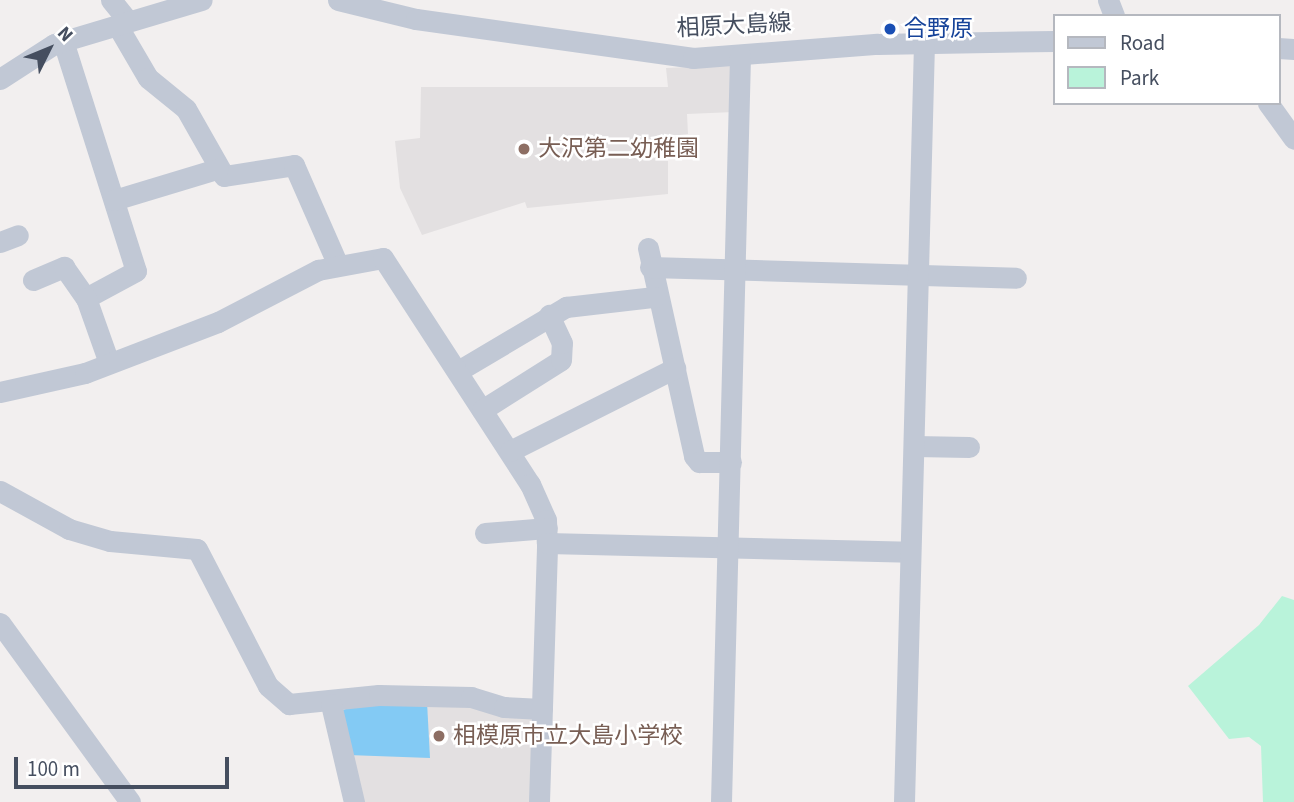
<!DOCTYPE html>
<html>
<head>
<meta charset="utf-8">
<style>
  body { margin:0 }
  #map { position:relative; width:1294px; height:802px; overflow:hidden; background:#f2efef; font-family:"Source Sans 3","Noto Sans JP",sans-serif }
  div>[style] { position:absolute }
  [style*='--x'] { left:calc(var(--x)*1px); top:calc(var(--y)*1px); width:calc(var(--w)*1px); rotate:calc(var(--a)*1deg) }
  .education>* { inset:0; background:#e3e0e1 }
  .green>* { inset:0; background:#b9f3da }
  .water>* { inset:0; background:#83caf4 }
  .minor>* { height:21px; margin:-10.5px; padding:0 10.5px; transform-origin:10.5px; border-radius:10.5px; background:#c1c8d5 }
  .dots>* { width:19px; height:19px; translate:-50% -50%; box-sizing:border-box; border:4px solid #fff; border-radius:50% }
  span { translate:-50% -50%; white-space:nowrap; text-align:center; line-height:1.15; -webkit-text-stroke:5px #fff; paint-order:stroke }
  .street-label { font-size:23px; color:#454e5f }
  .transit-label { font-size:23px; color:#164399 }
  .left { translate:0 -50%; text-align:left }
  .education-label { font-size:23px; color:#785e54 }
  .legend { position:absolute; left:1053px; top:14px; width:228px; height:91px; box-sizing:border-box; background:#fff; border:2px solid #b5b8bf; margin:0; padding:9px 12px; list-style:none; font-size:21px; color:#454e5f }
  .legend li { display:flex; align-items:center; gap:14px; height:35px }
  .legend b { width:35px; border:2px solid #b5b8bf }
  .north { position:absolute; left:14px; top:14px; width:70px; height:70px; -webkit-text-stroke:5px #fff; paint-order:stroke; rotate:47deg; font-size:19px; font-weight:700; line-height:28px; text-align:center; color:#454e5f }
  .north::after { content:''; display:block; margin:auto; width:24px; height:32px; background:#454e5f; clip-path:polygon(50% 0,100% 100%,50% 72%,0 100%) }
  .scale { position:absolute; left:14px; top:757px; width:215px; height:32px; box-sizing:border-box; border:4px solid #454e5f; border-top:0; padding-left:9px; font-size:21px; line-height:24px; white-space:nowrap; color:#454e5f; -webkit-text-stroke:5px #fff; paint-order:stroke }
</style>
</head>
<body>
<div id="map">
  <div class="education">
    <i style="clip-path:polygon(734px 65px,734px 112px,687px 114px,688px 134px,653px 138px,652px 157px,668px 158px,668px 194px,527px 208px,525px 202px,422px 235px,400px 188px,395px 141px,420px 138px,421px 87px,668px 87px,666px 68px)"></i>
    <i style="clip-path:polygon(464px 703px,531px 715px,532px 802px,359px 802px,342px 710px)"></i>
  </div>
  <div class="green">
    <i style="clip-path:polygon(1282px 596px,1294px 600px,1294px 802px,1263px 802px,1261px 746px,1249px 737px,1229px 739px,1188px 686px,1259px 625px)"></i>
  </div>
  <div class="water">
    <i style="clip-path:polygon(377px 701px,427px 702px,430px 758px,348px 755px,342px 710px)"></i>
  </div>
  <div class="minor">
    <i style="--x:111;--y:0;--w:27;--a:51"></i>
    <i style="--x:338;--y:0;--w:80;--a:13.7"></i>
    <i style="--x:416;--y:19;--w:280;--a:8"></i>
    <i style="--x:693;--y:58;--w:185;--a:-4.4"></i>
    <i style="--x:877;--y:44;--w:177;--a:-1"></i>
    <i style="--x:1108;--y:0;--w:17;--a:69"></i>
    <i style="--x:117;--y:25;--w:61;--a:59.7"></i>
    <i style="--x:148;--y:78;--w:49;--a:39.2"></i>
    <i style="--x:186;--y:109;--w:77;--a:60.4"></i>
    <i style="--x:224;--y:176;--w:71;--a:-8.9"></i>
    <i style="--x:294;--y:165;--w:109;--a:66.3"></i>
    <i style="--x:63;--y:41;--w:241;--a:72.4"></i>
    <i style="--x:136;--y:271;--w:57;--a:151.6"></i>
    <i style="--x:1278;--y:48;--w:16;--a:4"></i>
    <i style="--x:0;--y:79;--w:64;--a:-32.9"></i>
    <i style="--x:54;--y:44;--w:154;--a:-16.6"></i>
    <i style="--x:1268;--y:103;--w:44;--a:54.2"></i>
    <i style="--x:114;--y:200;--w:108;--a:-16.8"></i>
    <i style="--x:0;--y:242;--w:19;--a:-21"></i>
    <i style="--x:648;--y:248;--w:213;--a:77.5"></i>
    <i style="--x:694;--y:456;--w:8;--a:50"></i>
    <i style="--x:699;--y:462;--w:32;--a:0"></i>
    <i style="--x:650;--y:267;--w:366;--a:1.7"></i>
    <i style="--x:33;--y:280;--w:34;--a:-23"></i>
    <i style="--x:64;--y:267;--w:38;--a:55"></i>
    <i style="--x:86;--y:298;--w:69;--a:70.5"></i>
    <i style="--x:458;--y:371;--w:126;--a:-30.7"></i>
    <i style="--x:566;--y:307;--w:89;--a:-6.5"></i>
    <i style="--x:0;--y:392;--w:87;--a:-12.6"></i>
    <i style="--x:85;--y:373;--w:142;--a:-21"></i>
    <i style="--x:218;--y:322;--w:113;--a:-27.5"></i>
    <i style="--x:318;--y:270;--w:66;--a:-10.5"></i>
    <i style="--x:383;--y:258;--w:270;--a:57"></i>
    <i style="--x:530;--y:484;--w:39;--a:66"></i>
    <i style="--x:546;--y:520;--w:23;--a:88"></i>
    <i style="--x:482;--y:410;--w:93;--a:-32.3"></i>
    <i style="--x:561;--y:360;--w:17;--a:-87"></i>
    <i style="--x:562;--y:343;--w:31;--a:-115"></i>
    <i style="--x:914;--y:446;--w:55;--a:1"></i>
    <i style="--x:510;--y:451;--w:185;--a:-26.7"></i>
    <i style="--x:0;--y:491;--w:79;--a:28.8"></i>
    <i style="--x:69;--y:529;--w:43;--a:16.3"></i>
    <i style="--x:110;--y:541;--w:87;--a:5.3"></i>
    <i style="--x:197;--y:549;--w:154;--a:62.6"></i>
    <i style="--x:268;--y:686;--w:28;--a:41"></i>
    <i style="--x:289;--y:704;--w:90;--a:-5.7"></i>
    <i style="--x:379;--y:695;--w:92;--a:1.2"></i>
    <i style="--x:471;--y:697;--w:34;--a:17"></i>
    <i style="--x:504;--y:707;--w:38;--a:3"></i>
    <i style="--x:485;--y:533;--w:62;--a:-4.6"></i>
    <i style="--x:0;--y:623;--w:221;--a:54"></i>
    <i style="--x:331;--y:704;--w:101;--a:76.8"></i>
    <i style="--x:539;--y:802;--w:259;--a:-88.2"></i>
    <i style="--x:547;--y:543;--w:362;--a:1.4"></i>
    <i style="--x:721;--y:802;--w:747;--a:-88.54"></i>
    <i style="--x:904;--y:802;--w:760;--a:-88.49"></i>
  </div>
  <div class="dots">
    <i style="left:890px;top:29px;background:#1a4fb4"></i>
    <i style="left:524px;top:149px;background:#8d6e63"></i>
    <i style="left:439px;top:736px;background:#8d6e63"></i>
  </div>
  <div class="street-label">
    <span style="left:734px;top:26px;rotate:-3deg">相原大島線</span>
  </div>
  <div class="transit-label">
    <span class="left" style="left:904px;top:29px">合野原</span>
  </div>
  <div class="education-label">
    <span class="left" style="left:538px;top:149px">大沢第二幼稚園</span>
    <span class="left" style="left:453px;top:736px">相模原市立大島小学校</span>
  </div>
  <ul class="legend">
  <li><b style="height:9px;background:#c1c8d5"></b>Road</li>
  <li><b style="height:19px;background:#b9f3da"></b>Park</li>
  </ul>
  <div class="north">N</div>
  <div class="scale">100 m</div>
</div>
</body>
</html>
